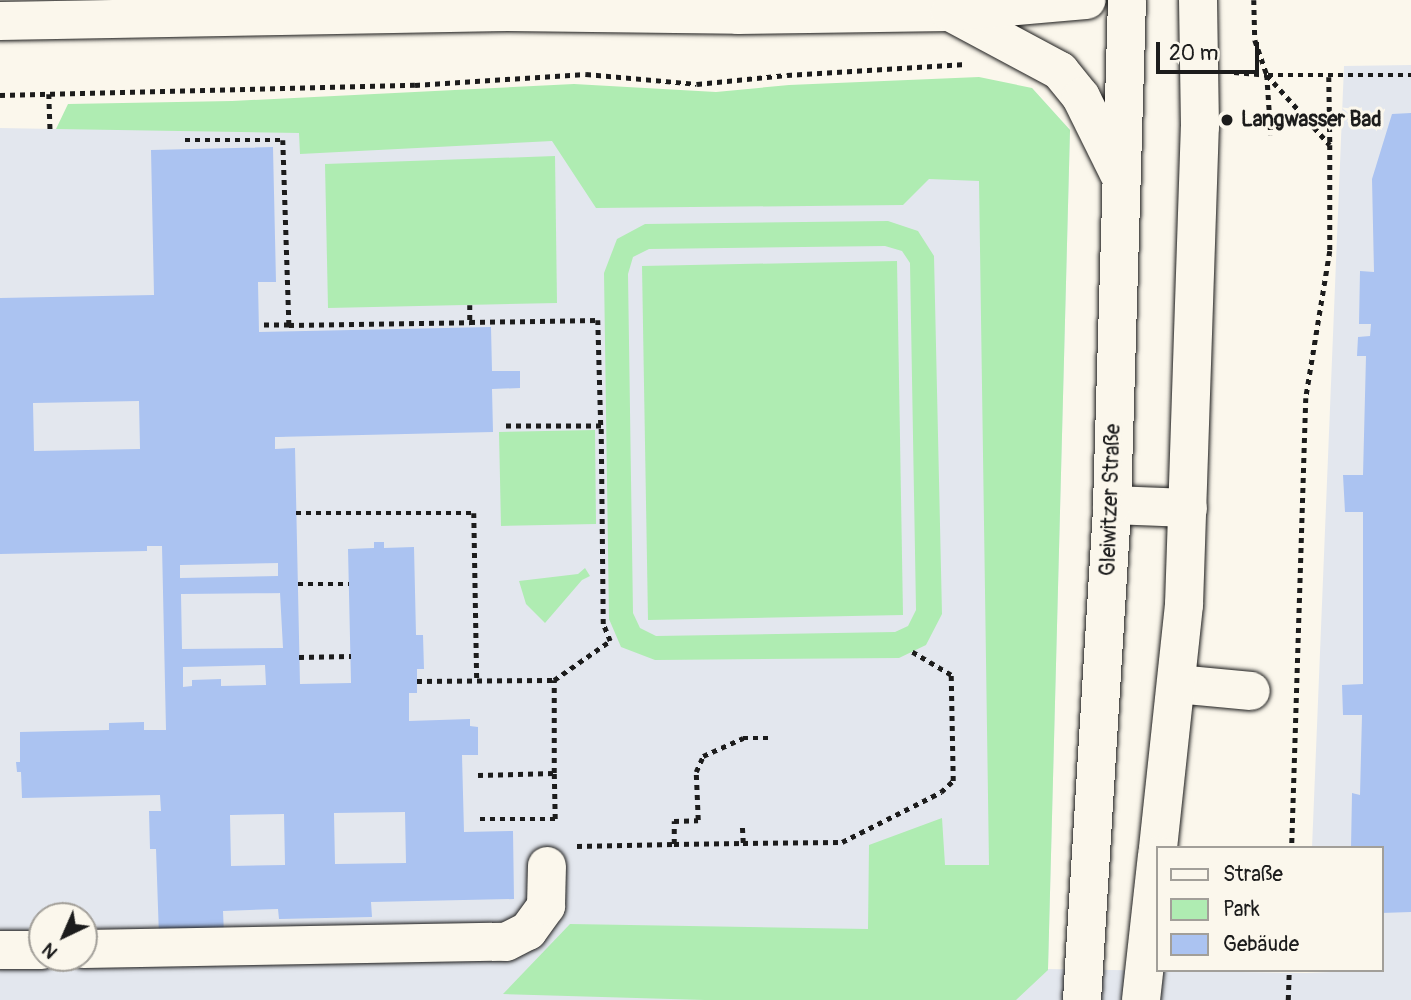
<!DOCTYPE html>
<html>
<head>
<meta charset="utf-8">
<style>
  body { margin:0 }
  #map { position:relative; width:1411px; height:1000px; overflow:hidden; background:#fbf7ec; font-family:Pangolin,sans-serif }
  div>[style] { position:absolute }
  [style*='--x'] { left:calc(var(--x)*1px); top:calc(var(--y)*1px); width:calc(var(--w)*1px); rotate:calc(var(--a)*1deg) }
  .built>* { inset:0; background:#e3e7ee }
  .green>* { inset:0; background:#afecb2 }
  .building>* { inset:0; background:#abc3f1 }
  .path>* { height:4.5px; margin-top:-2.25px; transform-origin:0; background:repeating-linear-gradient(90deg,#1c1c1c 0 5px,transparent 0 10px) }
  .roads { filter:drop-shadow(0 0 2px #1c1c1c) drop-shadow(0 0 2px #1c1c1c) }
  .minor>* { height:38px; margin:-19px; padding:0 19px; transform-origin:19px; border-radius:19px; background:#fbf7ec }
  .major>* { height:38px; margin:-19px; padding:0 19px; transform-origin:19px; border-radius:19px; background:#fbf7ec }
  .dots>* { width:19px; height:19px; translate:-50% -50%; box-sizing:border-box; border:4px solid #fbf7ec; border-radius:50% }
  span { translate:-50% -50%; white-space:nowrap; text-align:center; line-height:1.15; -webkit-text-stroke:6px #fbf7ec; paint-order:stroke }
  .poi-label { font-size:21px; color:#1c1c1c; font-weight:700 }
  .left { translate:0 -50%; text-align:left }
  .street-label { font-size:21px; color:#1c1c1c }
  .legend { position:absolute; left:1156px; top:846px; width:228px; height:126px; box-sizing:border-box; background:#fbf7ec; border:2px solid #a29f99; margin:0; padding:9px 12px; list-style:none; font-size:21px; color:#1c1c1c }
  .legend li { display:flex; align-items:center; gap:14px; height:35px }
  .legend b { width:35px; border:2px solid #a29f99 }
  .north { position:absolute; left:28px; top:902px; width:70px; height:70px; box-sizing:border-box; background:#fbf7ec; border:2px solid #a29f99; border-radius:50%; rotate:224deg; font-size:19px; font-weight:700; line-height:28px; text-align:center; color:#1c1c1c }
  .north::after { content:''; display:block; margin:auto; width:24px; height:32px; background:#1c1c1c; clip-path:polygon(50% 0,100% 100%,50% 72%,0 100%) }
  .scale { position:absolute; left:1156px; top:42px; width:103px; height:32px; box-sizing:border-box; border:4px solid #1c1c1c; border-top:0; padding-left:9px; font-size:21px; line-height:24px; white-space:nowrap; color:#1c1c1c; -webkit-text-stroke:5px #fbf7ec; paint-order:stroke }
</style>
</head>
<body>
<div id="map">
  <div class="built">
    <i style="clip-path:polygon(evenodd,1411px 65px,1411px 1000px,0 1000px,0 128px,55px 129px,1032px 88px,1070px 130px,1048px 969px,1306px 973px,1381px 970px,1381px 848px,1312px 848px,1344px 66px,1411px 65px,42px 916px,84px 916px,84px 958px,42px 958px,42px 916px)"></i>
  </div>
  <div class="green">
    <i style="clip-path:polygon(979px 77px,1032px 88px,1070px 130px,1048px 970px,1016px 1000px,705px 1000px,503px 994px,570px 924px,868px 929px,869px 845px,942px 818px,945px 865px,989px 865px,979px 181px,929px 179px,903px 205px,596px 208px,552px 141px,300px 154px,299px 133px,56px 129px,68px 104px,232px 101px,574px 84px,716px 92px,789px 85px)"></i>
    <i style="clip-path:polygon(555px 156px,557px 303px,328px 308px,325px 164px)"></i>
    <i style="clip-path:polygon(evenodd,888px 221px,918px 231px,934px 256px,942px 614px,926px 645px,899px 658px,655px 660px,621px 647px,609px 619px,604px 273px,617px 239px,645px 224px,888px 221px,885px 246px,902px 251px,910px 263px,916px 610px,908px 626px,895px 632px,656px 636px,640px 628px,633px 613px,628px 274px,633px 257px,649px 249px,885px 246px)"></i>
    <i style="clip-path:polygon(897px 261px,903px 615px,648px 620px,642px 266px)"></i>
    <i style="clip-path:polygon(595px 430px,596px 524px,501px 526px,499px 432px)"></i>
    <i style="clip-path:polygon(585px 568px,590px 576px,582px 580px,545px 623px,526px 604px,519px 581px,578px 574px)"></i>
  </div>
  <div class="building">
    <i style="clip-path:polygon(1411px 113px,1411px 912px,1381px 913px,1381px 848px,1351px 848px,1352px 793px,1360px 795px,1362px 715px,1343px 715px,1342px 685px,1363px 684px,1363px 512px,1345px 512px,1343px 475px,1363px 475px,1366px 356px,1357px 356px,1358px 337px,1370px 336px,1371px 324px,1359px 324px,1360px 271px,1374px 272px,1372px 179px,1392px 114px)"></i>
    <i style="clip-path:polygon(evenodd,273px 147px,276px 282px,258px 282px,259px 332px,491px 327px,492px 371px,520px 371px,520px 388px,492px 389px,493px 432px,275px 437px,275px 449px,295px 448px,300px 684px,351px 683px,348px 549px,374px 548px,374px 542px,384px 542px,384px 548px,414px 547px,416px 635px,423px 635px,424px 669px,417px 669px,417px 693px,409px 693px,409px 721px,470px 719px,470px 726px,478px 727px,478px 755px,462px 755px,464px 832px,513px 831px,514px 899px,371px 902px,372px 917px,279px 919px,278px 909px,223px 911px,224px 935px,159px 937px,156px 849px,150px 849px,149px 811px,161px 811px,160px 795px,22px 798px,21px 772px,17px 772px,16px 762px,20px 762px,20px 732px,109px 730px,109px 723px,144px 722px,144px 730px,166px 730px,162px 546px,147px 546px,147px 551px,0 554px,0 298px,154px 295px,151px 150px,273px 147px,139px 401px,140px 449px,34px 451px,33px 403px,139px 401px,273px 147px,278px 563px,278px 576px,180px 578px,180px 565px,278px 563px,273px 147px,280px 593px,283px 648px,182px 649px,181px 594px,280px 593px,273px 147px,265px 665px,266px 685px,221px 686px,221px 679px,192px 680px,192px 686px,183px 687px,183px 667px,265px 665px,273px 147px,405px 812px,406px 863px,335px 864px,334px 813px,405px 812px,273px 147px,284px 814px,285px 865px,231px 866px,230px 815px,284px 814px)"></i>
  </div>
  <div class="path">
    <i style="--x:1254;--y:0;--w:40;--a:88.6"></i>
    <i style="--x:1255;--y:40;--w:37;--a:71"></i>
    <i style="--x:1267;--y:75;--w:94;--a:48"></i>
    <i style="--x:1330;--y:145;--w:106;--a:90"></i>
    <i style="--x:1330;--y:251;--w:149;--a:99.3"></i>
    <i style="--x:1306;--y:398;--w:450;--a:91.8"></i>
    <i style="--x:1234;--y:72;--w:33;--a:5"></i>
    <i style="--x:1267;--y:75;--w:60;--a:86.2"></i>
    <i style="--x:1268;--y:75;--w:143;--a:0"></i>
    <i style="--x:1329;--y:77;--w:67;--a:89.1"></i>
    <i style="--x:49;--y:94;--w:37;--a:88"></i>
    <i style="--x:0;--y:95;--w:415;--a:-1.4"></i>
    <i style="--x:415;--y:85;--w:171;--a:-3.7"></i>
    <i style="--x:586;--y:74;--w:111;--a:5.1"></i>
    <i style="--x:697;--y:84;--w:90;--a:-5.7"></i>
    <i style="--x:787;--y:75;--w:179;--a:-3.5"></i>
    <i style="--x:185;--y:140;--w:98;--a:0"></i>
    <i style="--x:283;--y:140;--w:185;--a:88.1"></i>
    <i style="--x:289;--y:325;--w:30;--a:180"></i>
    <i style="--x:470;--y:305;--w:17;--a:90"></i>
    <i style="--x:470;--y:322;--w:128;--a:-0.9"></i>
    <i style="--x:598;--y:320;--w:106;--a:88.4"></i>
    <i style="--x:601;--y:426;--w:99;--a:180"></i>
    <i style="--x:289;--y:325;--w:181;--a:-0.9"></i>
    <i style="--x:296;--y:513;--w:178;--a:0"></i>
    <i style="--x:474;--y:513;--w:167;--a:89"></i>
    <i style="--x:298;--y:584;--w:51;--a:0"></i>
    <i style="--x:299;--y:657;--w:52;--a:-1.1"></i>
    <i style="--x:417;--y:681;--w:137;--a:-0.4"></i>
    <i style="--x:478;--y:775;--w:76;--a:-1.5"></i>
    <i style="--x:554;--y:773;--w:93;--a:-90"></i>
    <i style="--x:554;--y:680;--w:68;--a:-34.9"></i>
    <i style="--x:610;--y:641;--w:18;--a:-112"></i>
    <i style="--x:603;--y:624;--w:198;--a:-90.6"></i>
    <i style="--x:480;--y:819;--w:75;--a:0"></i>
    <i style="--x:555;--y:819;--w:46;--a:-91.2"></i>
    <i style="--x:743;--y:843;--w:99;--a:-0.6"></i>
    <i style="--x:842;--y:842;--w:111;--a:-26.8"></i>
    <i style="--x:941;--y:792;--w:16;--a:-43"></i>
    <i style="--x:953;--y:781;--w:106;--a:-91.1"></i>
    <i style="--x:951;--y:675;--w:45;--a:-149.5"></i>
    <i style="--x:674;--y:844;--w:69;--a:-0.8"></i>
    <i style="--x:743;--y:843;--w:20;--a:-93"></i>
    <i style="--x:577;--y:846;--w:97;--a:-1.2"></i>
    <i style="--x:674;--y:844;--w:23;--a:-90"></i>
    <i style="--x:674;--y:821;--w:24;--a:-2"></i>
    <i style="--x:698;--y:820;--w:48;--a:-92.4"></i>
    <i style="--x:696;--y:772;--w:17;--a:-66"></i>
    <i style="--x:703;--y:756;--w:44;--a:-24.2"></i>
    <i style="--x:743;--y:738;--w:30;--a:0"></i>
    <i style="--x:1288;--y:1000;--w:30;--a:-88"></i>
  </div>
  <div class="roads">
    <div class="minor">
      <i style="--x:1112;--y:505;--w:76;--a:2.3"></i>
      <i style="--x:1177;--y:684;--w:74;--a:5.4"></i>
      <i style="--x:84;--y:949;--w:422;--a:-1"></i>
      <i style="--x:506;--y:942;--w:25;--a:-27"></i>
      <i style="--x:528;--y:931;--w:31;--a:-54"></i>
      <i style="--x:546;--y:906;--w:40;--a:-88.6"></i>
      <i style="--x:0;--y:950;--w:42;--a:0"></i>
    </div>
    <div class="major">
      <i style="--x:950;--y:12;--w:125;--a:28.2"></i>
      <i style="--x:1060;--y:71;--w:33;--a:51"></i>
      <i style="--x:1081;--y:97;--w:86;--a:63.7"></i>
      <i style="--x:0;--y:21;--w:508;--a:-1.01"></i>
      <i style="--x:508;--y:12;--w:230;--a:0.7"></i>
      <i style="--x:738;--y:15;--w:212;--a:-0.8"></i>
      <i style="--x:950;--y:12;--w:137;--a:-5"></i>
      <i style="--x:1158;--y:848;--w:244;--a:-83.9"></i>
      <i style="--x:1184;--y:605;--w:478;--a:-88.1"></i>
      <i style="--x:1200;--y:127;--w:127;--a:-90.9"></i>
      <i style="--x:1082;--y:1000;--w:496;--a:-86.5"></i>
      <i style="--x:1112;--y:505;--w:505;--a:-88.3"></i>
      <i style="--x:1141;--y:1000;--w:145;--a:-83.7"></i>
    </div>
  </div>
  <div class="dots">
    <i style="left:1227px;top:120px;background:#1c1c1c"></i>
  </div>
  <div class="poi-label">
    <span class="left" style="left:1241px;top:120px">Langwasser Bad</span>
  </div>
  <div class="street-label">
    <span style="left:1111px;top:500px;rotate:-88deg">Gleiwitzer Straße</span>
  </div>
  <ul class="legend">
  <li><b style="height:9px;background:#fbf7ec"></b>Straße</li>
  <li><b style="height:19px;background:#afecb2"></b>Park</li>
  <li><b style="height:19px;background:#abc3f1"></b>Gebäude</li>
  </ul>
  <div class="north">N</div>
  <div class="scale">20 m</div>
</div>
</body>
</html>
